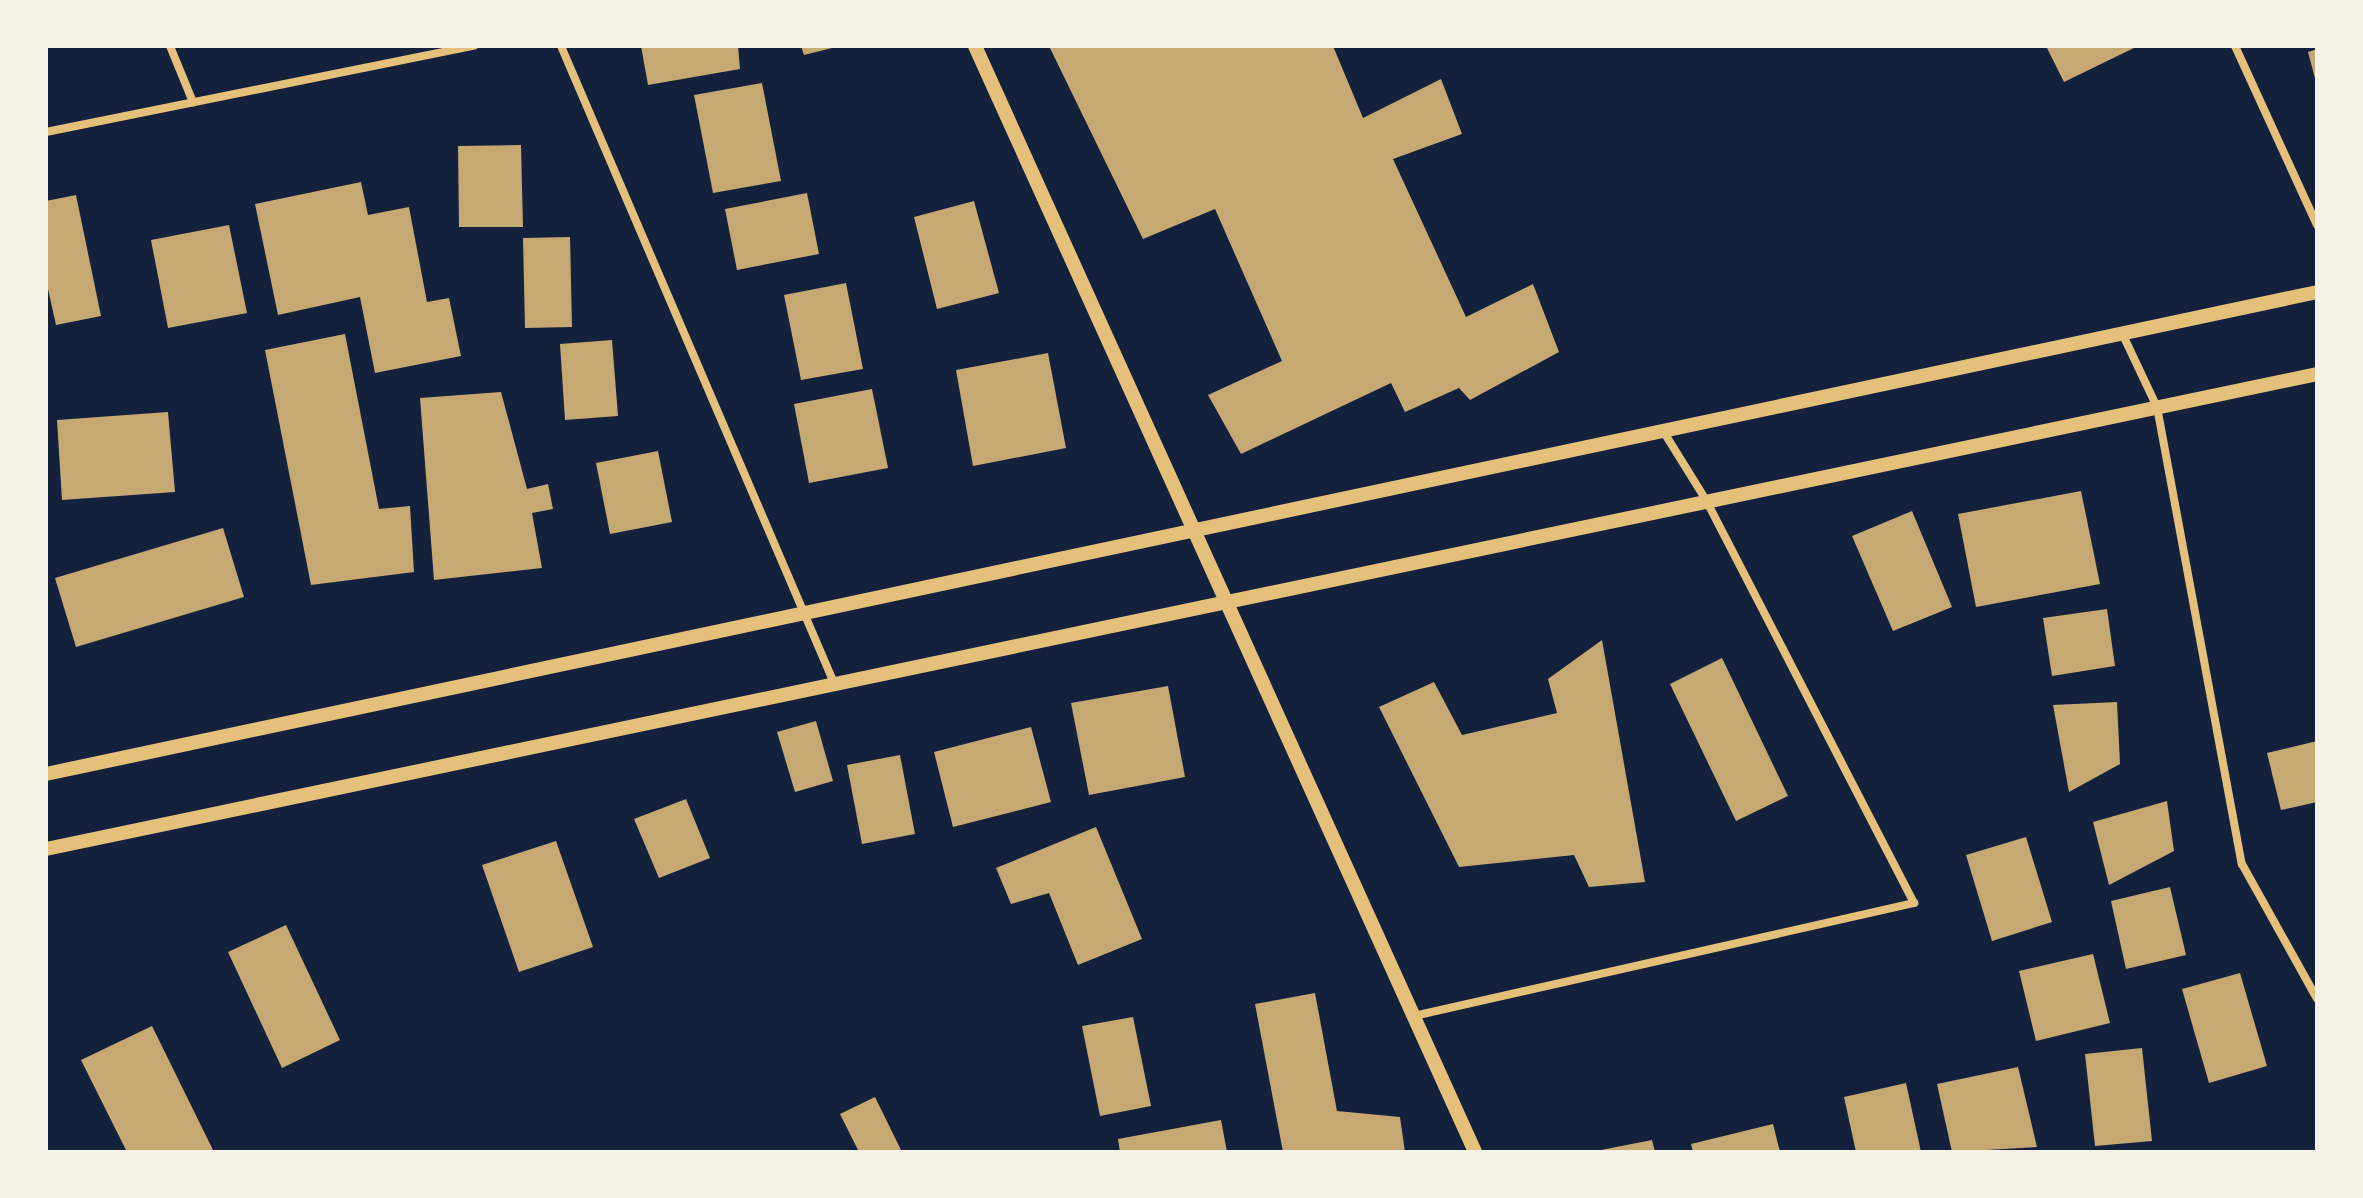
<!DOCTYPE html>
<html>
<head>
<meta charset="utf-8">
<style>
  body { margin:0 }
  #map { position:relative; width:2363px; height:1198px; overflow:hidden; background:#14213d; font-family:Manrope,sans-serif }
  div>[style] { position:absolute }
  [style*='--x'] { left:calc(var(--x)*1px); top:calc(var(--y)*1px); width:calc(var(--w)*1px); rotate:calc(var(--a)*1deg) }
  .building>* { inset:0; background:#c6a872 }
  .minor>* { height:8px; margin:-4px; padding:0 4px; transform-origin:4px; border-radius:4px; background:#e5c07b }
  .tertiary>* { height:14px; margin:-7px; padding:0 7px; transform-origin:7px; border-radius:7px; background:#e5c07b }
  span { translate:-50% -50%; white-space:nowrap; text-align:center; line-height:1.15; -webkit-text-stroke:7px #f6f1e7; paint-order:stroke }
  .frame { position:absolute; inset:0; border:48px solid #f6f1e7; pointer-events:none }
</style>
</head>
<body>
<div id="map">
  <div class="building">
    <i style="clip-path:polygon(641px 46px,738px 46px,740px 69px,648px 85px)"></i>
    <i style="clip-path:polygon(801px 46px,836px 46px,836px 47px,804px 55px)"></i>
    <i style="clip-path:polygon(1049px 46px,1333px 46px,1363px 118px,1441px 79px,1462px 134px,1393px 159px,1466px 317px,1533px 284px,1559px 352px,1470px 400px,1459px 388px,1405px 412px,1391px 383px,1241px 454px,1208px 395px,1282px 361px,1215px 209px,1143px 239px)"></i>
    <i style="clip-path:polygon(2046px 46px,2138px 46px,2064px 82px)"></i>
    <i style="clip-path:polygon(2317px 49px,2317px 82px,2316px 82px,2308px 52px)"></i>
    <i style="clip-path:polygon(762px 83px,781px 181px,713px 193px,694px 95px)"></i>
    <i style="clip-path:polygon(521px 145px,523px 227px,459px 227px,458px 146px)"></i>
    <i style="clip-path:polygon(361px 182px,368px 215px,409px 207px,427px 302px,449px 298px,461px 356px,375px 373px,360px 297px,278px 315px,255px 204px)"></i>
    <i style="clip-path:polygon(807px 193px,819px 254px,737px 270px,725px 209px)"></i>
    <i style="clip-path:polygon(76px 195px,101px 316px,56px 325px,46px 280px,46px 201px)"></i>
    <i style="clip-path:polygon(974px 201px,999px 293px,937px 309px,914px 217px)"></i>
    <i style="clip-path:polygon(229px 225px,247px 313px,168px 328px,151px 240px)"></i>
    <i style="clip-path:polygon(570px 237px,572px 327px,525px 328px,523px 238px)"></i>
    <i style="clip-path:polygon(846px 283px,863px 369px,801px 380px,784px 295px)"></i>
    <i style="clip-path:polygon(345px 334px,379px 509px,410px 506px,414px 572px,311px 585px,265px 350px)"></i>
    <i style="clip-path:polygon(612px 340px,618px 416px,565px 420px,560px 344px)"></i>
    <i style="clip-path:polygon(1048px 353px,1066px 448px,973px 466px,956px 370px)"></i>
    <i style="clip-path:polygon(872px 389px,888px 468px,809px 483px,794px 404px)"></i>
    <i style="clip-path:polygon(501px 392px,527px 489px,548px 484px,553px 509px,532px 513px,542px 568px,434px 580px,420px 398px)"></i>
    <i style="clip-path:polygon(168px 412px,175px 492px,62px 500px,57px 420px)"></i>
    <i style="clip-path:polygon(658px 451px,672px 522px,610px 534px,596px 463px)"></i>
    <i style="clip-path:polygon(2081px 491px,2100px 584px,1976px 607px,1958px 514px)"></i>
    <i style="clip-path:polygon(1912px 511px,1952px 607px,1893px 631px,1852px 536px)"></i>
    <i style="clip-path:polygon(223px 528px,244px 597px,76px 647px,55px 578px)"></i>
    <i style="clip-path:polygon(2107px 609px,2115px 666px,2052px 676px,2043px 618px)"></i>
    <i style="clip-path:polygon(1602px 640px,1645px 882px,1589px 887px,1574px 855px,1459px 867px,1379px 707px,1434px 682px,1462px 735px,1557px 713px,1548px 679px)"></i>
    <i style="clip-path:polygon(1722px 658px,1788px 796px,1736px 821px,1670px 684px)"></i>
    <i style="clip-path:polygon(1168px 686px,1185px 777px,1089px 795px,1071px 703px)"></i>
    <i style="clip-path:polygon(2117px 702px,2120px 764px,2069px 792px,2053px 705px)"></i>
    <i style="clip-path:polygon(816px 721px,833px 781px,795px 792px,777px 732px)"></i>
    <i style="clip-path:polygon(1031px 727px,1051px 802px,953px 827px,934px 752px)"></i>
    <i style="clip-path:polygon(2317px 741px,2317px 802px,2281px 810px,2267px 753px)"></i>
    <i style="clip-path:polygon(900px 755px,915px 834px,862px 844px,847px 765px)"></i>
    <i style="clip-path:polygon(686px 799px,710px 858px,659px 878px,634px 819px)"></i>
    <i style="clip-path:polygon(2167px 801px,2174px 851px,2109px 885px,2093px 822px)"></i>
    <i style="clip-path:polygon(1096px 827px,1142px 939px,1078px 965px,1049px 893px,1011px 904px,996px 868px)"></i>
    <i style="clip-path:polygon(2026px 837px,2052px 922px,1992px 941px,1966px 855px)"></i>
    <i style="clip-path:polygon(556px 841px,593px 947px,519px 972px,482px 865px)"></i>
    <i style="clip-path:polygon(2170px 887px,2186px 955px,2126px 969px,2111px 901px)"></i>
    <i style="clip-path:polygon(286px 925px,340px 1040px,282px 1068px,228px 952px)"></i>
    <i style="clip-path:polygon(2093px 954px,2110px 1023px,2036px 1041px,2019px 971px)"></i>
    <i style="clip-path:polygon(2240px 973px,2267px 1066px,2209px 1083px,2182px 989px)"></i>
    <i style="clip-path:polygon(1315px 993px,1337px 1111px,1400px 1117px,1405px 1152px,1283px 1152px,1255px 1004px)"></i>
    <i style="clip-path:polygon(1133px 1017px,1151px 1106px,1100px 1116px,1082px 1026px)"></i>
    <i style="clip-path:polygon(152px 1026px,214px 1152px,127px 1152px,81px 1060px)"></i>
    <i style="clip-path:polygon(2142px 1048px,2152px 1141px,2095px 1146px,2085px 1054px)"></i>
    <i style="clip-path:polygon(2018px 1067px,2037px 1147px,1952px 1152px,1937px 1084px)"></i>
    <i style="clip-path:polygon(1906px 1083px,1921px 1152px,1856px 1152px,1844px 1097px)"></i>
    <i style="clip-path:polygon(875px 1097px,902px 1152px,859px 1152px,840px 1114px)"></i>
    <i style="clip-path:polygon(1221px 1120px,1227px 1152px,1120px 1152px,1118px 1139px)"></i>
    <i style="clip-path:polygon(1773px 1124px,1780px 1152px,1693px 1152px,1691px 1144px)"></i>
    <i style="clip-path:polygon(1652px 1140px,1655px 1152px,1597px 1152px,1596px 1151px)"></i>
  </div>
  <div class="minor">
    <i style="--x:170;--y:46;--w:61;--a:67.7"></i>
    <i style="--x:561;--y:46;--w:693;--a:66.8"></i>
    <i style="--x:2235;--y:46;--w:197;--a:65.4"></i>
    <i style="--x:46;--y:132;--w:437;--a:-11.4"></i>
    <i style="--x:2122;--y:333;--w:82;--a:64.7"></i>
    <i style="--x:2157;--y:407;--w:465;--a:79.5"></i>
    <i style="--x:2242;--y:864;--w:154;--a:60.9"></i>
    <i style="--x:1414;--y:1016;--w:513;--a:-12.73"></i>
    <i style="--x:1914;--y:903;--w:454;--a:-117.3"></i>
    <i style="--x:1706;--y:500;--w:81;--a:-121.9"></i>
  </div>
  <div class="tertiary">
    <i style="--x:975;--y:46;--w:1214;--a:65.67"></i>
    <i style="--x:46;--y:774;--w:2322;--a:-11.98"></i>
    <i style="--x:46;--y:849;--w:2320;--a:-11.81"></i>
  </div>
  <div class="frame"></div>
</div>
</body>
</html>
